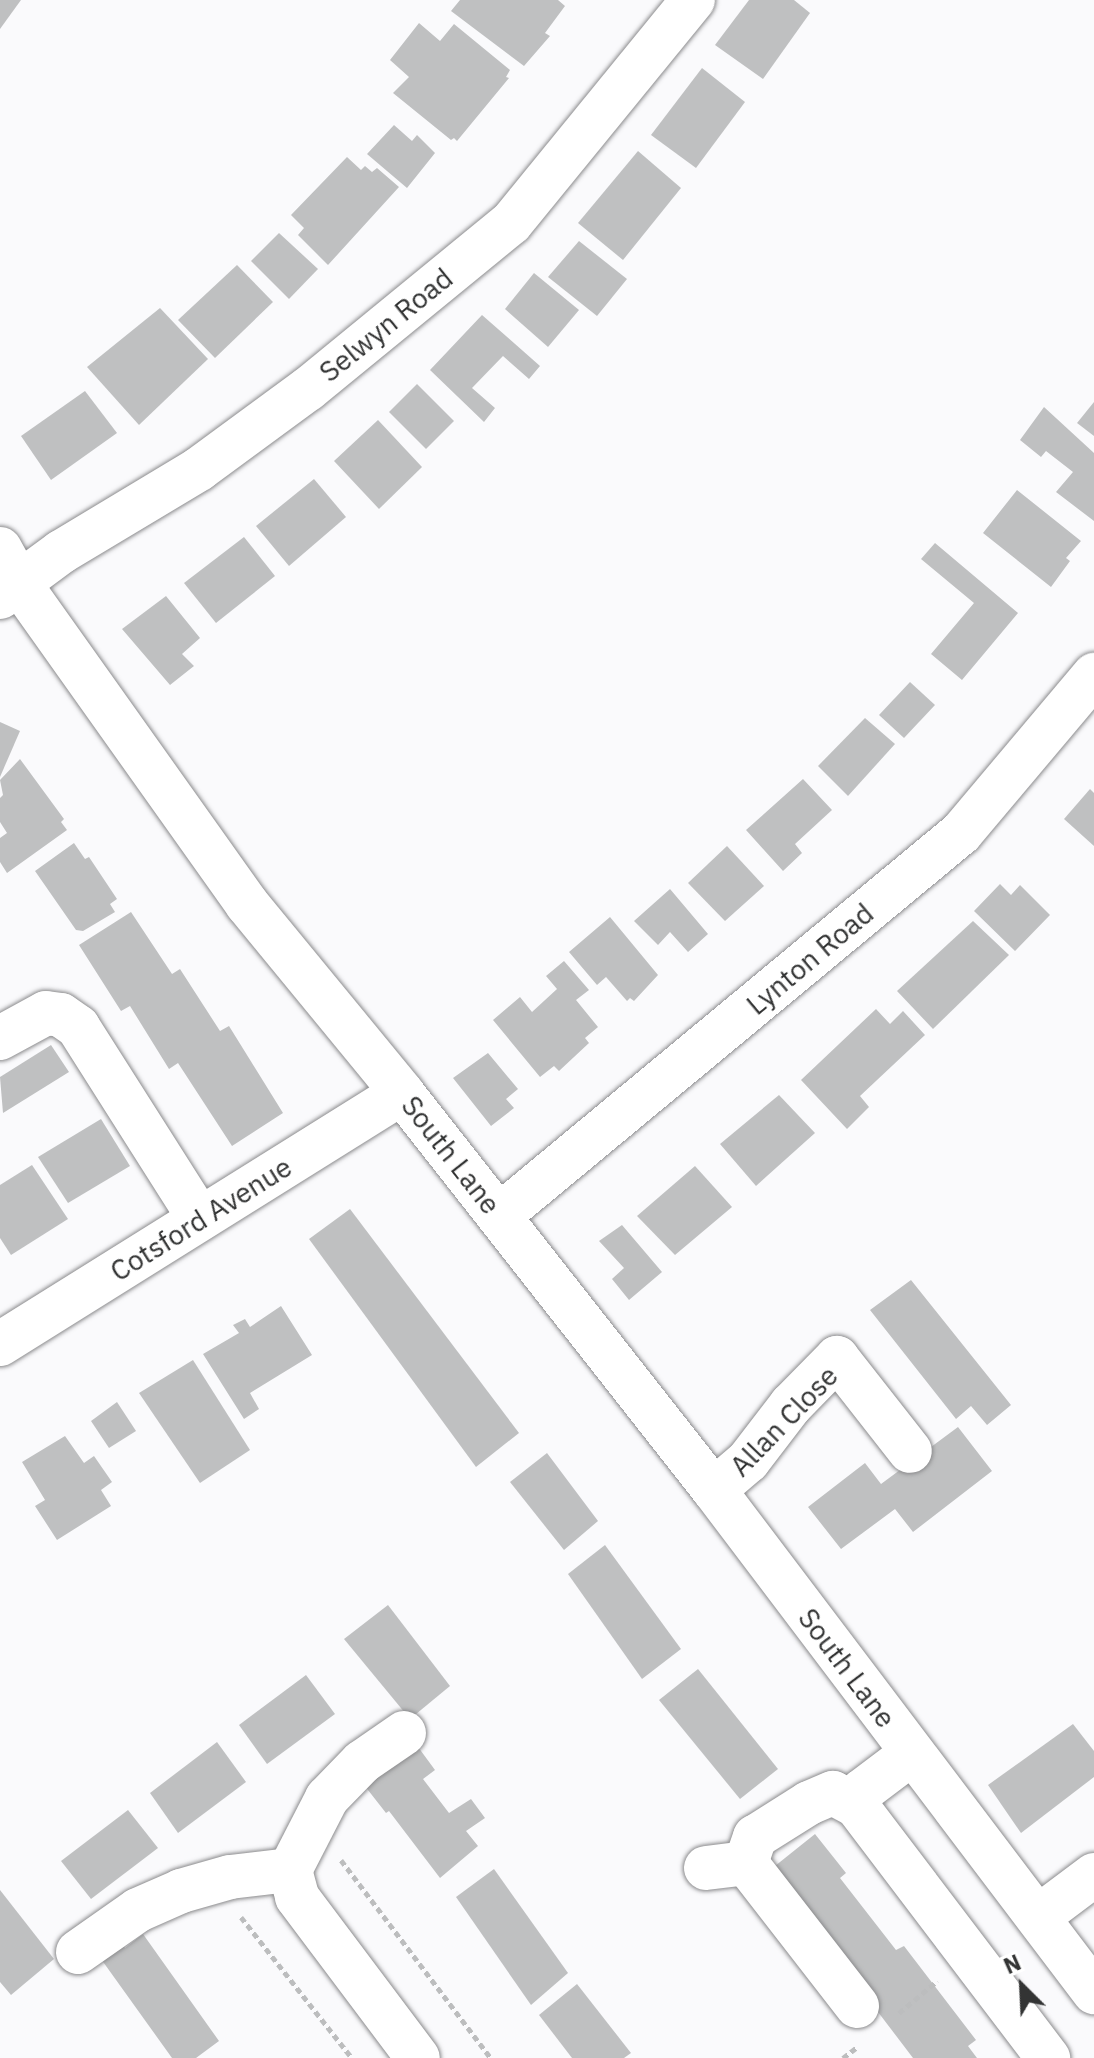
<!DOCTYPE html>
<html>
<head>
<meta charset="utf-8">
<style>
  body { margin:0 }
  #map { position:relative; width:1094px; height:2058px; overflow:hidden; background:#fafafc; font-family:"IBM Plex Sans",sans-serif }
  div>[style] { position:absolute }
  [style*='--x'] { left:calc(var(--x)*1px); top:calc(var(--y)*1px); width:calc(var(--w)*1px); rotate:calc(var(--a)*1deg) }
  .building>* { inset:0; background:#bfc0c1 }
  .path>* { height:5px; margin-top:-2.5px; transform-origin:0; background:repeating-linear-gradient(90deg,#bcbdbe 0 6px,transparent 0 10px) }
  .roads { filter:drop-shadow(0 0 2px #8b8b8d) drop-shadow(0 0 2px #8b8b8d) }
  .minor>* { height:44px; margin:-22px; padding:0 22px; transform-origin:22px; border-radius:22px; background:#fff }
  span { translate:-50% -50%; white-space:nowrap; text-align:center; line-height:1.15; -webkit-text-stroke:6px #fff; paint-order:stroke }
  .street-label { font-size:28px; color:#333434 }
  .north { position:absolute; left:982px; top:1946px; width:80px; height:80px; -webkit-text-stroke:6px #fff; paint-order:stroke; rotate:336deg; font-size:22px; font-weight:700; line-height:32px; text-align:center; color:#333434 }
  .north::after { content:''; display:block; margin:auto; width:28px; height:36px; background:#333434; clip-path:polygon(50% 0,100% 100%,50% 72%,0 100%) }
</style>
</head>
<body>
<div id="map">
  <div class="building">
    <i style="clip-path:polygon(0 0,21px 0,0 29px)"></i>
    <i style="clip-path:polygon(460px 0,558px 0,565px 6px,545px 33px,550px 36px,524px 66px,451px 11px)"></i>
    <i style="clip-path:polygon(749px 0,794px 0,810px 13px,763px 79px,715px 45px)"></i>
    <i style="clip-path:polygon(419px 23px,440px 41px,454px 24px,510px 70px,506px 77px,509px 78px,457px 141px,454px 138px,451px 140px,393px 93px,409px 77px,390px 60px)"></i>
    <i style="clip-path:polygon(702px 68px,745px 102px,696px 168px,651px 135px)"></i>
    <i style="clip-path:polygon(394px 125px,412px 141px,417px 135px,435px 153px,407px 188px,367px 154px)"></i>
    <i style="clip-path:polygon(638px 151px,681px 188px,623px 260px,578px 223px)"></i>
    <i style="clip-path:polygon(347px 157px,361px 170px,365px 166px,372px 172px,377px 168px,399px 187px,328px 265px,298px 235px,304px 228px,291px 215px)"></i>
    <i style="clip-path:polygon(279px 233px,318px 269px,289px 299px,251px 261px)"></i>
    <i style="clip-path:polygon(579px 241px,627px 279px,597px 316px,548px 277px)"></i>
    <i style="clip-path:polygon(237px 265px,273px 302px,215px 358px,178px 320px)"></i>
    <i style="clip-path:polygon(534px 273px,579px 310px,548px 347px,505px 309px)"></i>
    <i style="clip-path:polygon(160px 308px,208px 359px,139px 425px,87px 367px)"></i>
    <i style="clip-path:polygon(482px 315px,540px 366px,529px 379px,503px 356px,472px 388px,495px 408px,484px 422px,430px 370px)"></i>
    <i style="clip-path:polygon(417px 384px,454px 421px,426px 449px,389px 412px)"></i>
    <i style="clip-path:polygon(85px 391px,117px 433px,51px 480px,21px 436px)"></i>
    <i style="clip-path:polygon(1094px 402px,1094px 436px,1077px 423px)"></i>
    <i style="clip-path:polygon(1044px 407px,1094px 453px,1094px 521px,1056px 492px,1073px 472px,1046px 451px,1041px 457px,1020px 440px)"></i>
    <i style="clip-path:polygon(378px 420px,422px 467px,379px 509px,334px 461px)"></i>
    <i style="clip-path:polygon(314px 479px,346px 517px,289px 566px,256px 526px)"></i>
    <i style="clip-path:polygon(1017px 490px,1081px 541px,1066px 558px,1070px 561px,1051px 587px,983px 533px)"></i>
    <i style="clip-path:polygon(244px 537px,275px 576px,216px 623px,184px 583px)"></i>
    <i style="clip-path:polygon(935px 543px,1018px 613px,962px 680px,931px 654px,974px 603px,921px 559px)"></i>
    <i style="clip-path:polygon(166px 596px,200px 638px,182px 654px,194px 666px,170px 685px,122px 629px)"></i>
    <i style="clip-path:polygon(910px 682px,935px 705px,904px 738px,879px 715px)"></i>
    <i style="clip-path:polygon(865px 718px,895px 744px,848px 796px,818px 766px)"></i>
    <i style="clip-path:polygon(0 722px,20px 731px,0 777px)"></i>
    <i style="clip-path:polygon(20px 759px,64px 819px,61px 822px,67px 830px,7px 873px,0 862px,0 838px,7px 833px,0 822px,0 798px,3px 795px,0 780px)"></i>
    <i style="clip-path:polygon(803px 779px,832px 810px,795px 844px,802px 853px,783px 871px,746px 830px)"></i>
    <i style="clip-path:polygon(1090px 789px,1094px 793px,1094px 846px,1064px 819px)"></i>
    <i style="clip-path:polygon(74px 843px,85px 859px,89px 857px,117px 899px,110px 904px,115px 912px,83px 931px,76px 930px,35px 871px)"></i>
    <i style="clip-path:polygon(727px 846px,764px 886px,725px 921px,688px 883px)"></i>
    <i style="clip-path:polygon(1000px 884px,1011px 895px,1020px 885px,1050px 915px,1015px 951px,974px 911px)"></i>
    <i style="clip-path:polygon(670px 889px,708px 934px,688px 952px,670px 932px,658px 945px,634px 921px)"></i>
    <i style="clip-path:polygon(131px 912px,172px 974px,180px 969px,220px 1031px,229px 1026px,283px 1113px,232px 1146px,178px 1063px,169px 1069px,130px 1006px,121px 1011px,79px 945px)"></i>
    <i style="clip-path:polygon(610px 917px,658px 975px,634px 1001px,630px 998px,627px 1001px,606px 977px,597px 985px,569px 952px)"></i>
    <i style="clip-path:polygon(973px 921px,1009px 955px,933px 1029px,897px 991px)"></i>
    <i style="clip-path:polygon(564px 961px,589px 990px,576px 1000px,598px 1027px,585px 1038px,589px 1043px,559px 1071px,554px 1066px,540px 1077px,493px 1020px,520px 997px,532px 1012px,557px 989px,546px 976px)"></i>
    <i style="clip-path:polygon(876px 1009px,890px 1024px,903px 1011px,925px 1035px,860px 1096px,869px 1107px,847px 1129px,801px 1080px)"></i>
    <i style="clip-path:polygon(51px 1045px,69px 1072px,3px 1113px,0 1077px)"></i>
    <i style="clip-path:polygon(488px 1053px,518px 1089px,506px 1099px,514px 1108px,491px 1126px,453px 1078px)"></i>
    <i style="clip-path:polygon(779px 1095px,815px 1133px,756px 1186px,720px 1144px)"></i>
    <i style="clip-path:polygon(101px 1119px,130px 1166px,68px 1203px,38px 1157px)"></i>
    <i style="clip-path:polygon(32px 1165px,68px 1219px,11px 1255px,0 1238px,0 1185px)"></i>
    <i style="clip-path:polygon(695px 1166px,732px 1207px,675px 1255px,637px 1216px)"></i>
    <i style="clip-path:polygon(350px 1209px,519px 1433px,476px 1467px,309px 1239px)"></i>
    <i style="clip-path:polygon(622px 1225px,662px 1272px,629px 1300px,612px 1279px,624px 1268px,599px 1241px)"></i>
    <i style="clip-path:polygon(911px 1280px,1011px 1405px,987px 1425px,971px 1406px,956px 1419px,870px 1310px)"></i>
    <i style="clip-path:polygon(281px 1306px,312px 1355px,250px 1393px,259px 1409px,244px 1419px,203px 1354px,239px 1333px,233px 1325px,245px 1319px,250px 1327px)"></i>
    <i style="clip-path:polygon(193px 1360px,250px 1450px,200px 1483px,139px 1393px)"></i>
    <i style="clip-path:polygon(117px 1402px,136px 1431px,109px 1448px,91px 1421px)"></i>
    <i style="clip-path:polygon(958px 1427px,992px 1471px,913px 1532px,895px 1509px,841px 1549px,808px 1507px,865px 1463px,881px 1484px)"></i>
    <i style="clip-path:polygon(65px 1436px,84px 1463px,94px 1456px,112px 1482px,101px 1490px,111px 1506px,57px 1540px,35px 1506px,45px 1500px,22px 1462px)"></i>
    <i style="clip-path:polygon(547px 1453px,598px 1521px,564px 1550px,510px 1482px)"></i>
    <i style="clip-path:polygon(605px 1545px,681px 1649px,642px 1679px,568px 1574px)"></i>
    <i style="clip-path:polygon(388px 1605px,450px 1686px,410px 1719px,344px 1639px)"></i>
    <i style="clip-path:polygon(698px 1669px,778px 1769px,740px 1799px,659px 1700px)"></i>
    <i style="clip-path:polygon(306px 1675px,335px 1714px,267px 1764px,239px 1725px)"></i>
    <i style="clip-path:polygon(1073px 1724px,1094px 1751px,1094px 1777px,1021px 1833px,988px 1785px)"></i>
    <i style="clip-path:polygon(410px 1736px,435px 1770px,423px 1779px,449px 1813px,471px 1799px,485px 1818px,466px 1831px,478px 1846px,440px 1878px,389px 1811px,386px 1813px,357px 1776px)"></i>
    <i style="clip-path:polygon(217px 1742px,246px 1782px,178px 1833px,150px 1793px)"></i>
    <i style="clip-path:polygon(128px 1810px,158px 1848px,91px 1899px,61px 1861px)"></i>
    <i style="clip-path:polygon(815px 1834px,846px 1873px,840px 1878px,896px 1950px,904px 1946px,976px 2040px,968px 2046px,977px 2058px,913px 2058px,770px 1870px)"></i>
    <i style="clip-path:polygon(494px 1869px,568px 1973px,531px 2005px,456px 1897px)"></i>
    <i style="clip-path:polygon(0 1890px,54px 1959px,11px 1995px,0 1982px)"></i>
    <i style="clip-path:polygon(143px 1934px,219px 2041px,196px 2058px,172px 2058px,96px 1952px,117px 1935px,125px 1948px)"></i>
    <i style="clip-path:polygon(577px 1984px,631px 2053px,624px 2058px,572px 2058px,539px 2015px)"></i>
  </div>
  <div class="path">
    <i style="--x:341;--y:1860;--w:248;--a:52.9"></i>
    <i style="--x:241;--y:1917;--w:179;--a:51.8"></i>
    <i style="--x:899;--y:2013;--w:50;--a:-40.1"></i>
    <i style="--x:843;--y:2058;--w:18;--a:-38"></i>
  </div>
  <div class="roads">
    <div class="minor">
      <i style="--x:0;--y:549;--w:39;--a:61"></i>
      <i style="--x:19;--y:583;--w:394;--a:54.6"></i>
      <i style="--x:247;--y:904;--w:244;--a:50.6"></i>
      <i style="--x:402;--y:1093;--w:505;--a:51.84"></i>
      <i style="--x:714;--y:1490;--w:630;--a:52.88"></i>
      <i style="--x:0;--y:597;--w:76;--a:-36.4"></i>
      <i style="--x:61;--y:552;--w:161;--a:-31"></i>
      <i style="--x:199;--y:469;--w:135;--a:-36.3"></i>
      <i style="--x:308;--y:389;--w:262;--a:-39.3"></i>
      <i style="--x:511;--y:223;--w:288;--a:-50.8"></i>
      <i style="--x:0;--y:1038;--w:52;--a:-28.5"></i>
      <i style="--x:46;--y:1013;--w:15;--a:8"></i>
      <i style="--x:61;--y:1015;--w:21;--a:35"></i>
      <i style="--x:78;--y:1027;--w:227;--a:57.6"></i>
      <i style="--x:499;--y:1216;--w:600;--a:-39.66"></i>
      <i style="--x:961;--y:833;--w:207;--a:-49.9"></i>
      <i style="--x:0;--y:1344;--w:474;--a:-32"></i>
      <i style="--x:714;--y:1490;--w:45;--a:-40.5"></i>
      <i style="--x:748;--y:1461;--w:71;--a:-52.5"></i>
      <i style="--x:791;--y:1405;--w:66;--a:-45.6"></i>
      <i style="--x:837;--y:1358;--w:118;--a:51.9"></i>
      <i style="--x:856;--y:1805;--w:15;--a:-67"></i>
      <i style="--x:862;--y:1791;--w:61;--a:-37.1"></i>
      <i style="--x:706;--y:1868;--w:40;--a:-7.1"></i>
      <i style="--x:290;--y:1870;--w:28;--a:75"></i>
      <i style="--x:297;--y:1897;--w:201;--a:53.1"></i>
      <i style="--x:290;--y:1870;--w:81;--a:-62.8"></i>
      <i style="--x:327;--y:1798;--w:50;--a:-45.8"></i>
      <i style="--x:362;--y:1762;--w:51;--a:-34.6"></i>
      <i style="--x:1038;--y:1917;--w:70;--a:-36.9"></i>
      <i style="--x:78;--y:1952;--w:73;--a:-35"></i>
      <i style="--x:138;--y:1910;--w:47;--a:-23.8"></i>
      <i style="--x:181;--y:1891;--w:51;--a:-15.9"></i>
      <i style="--x:230;--y:1877;--w:60;--a:-6.7"></i>
      <i style="--x:857;--y:2006;--w:181;--a:-127.8"></i>
      <i style="--x:746;--y:1863;--w:28;--a:-71"></i>
      <i style="--x:755;--y:1837;--w:64;--a:-32.2"></i>
      <i style="--x:809;--y:1803;--w:26;--a:-23"></i>
      <i style="--x:833;--y:1793;--w:26;--a:28"></i>
      <i style="--x:856;--y:1805;--w:318;--a:52.8"></i>
    </div>
  </div>
  <div class="street-label">
    <span style="left:386px;top:325px;rotate:-39deg">Selwyn Road</span>
    <span style="left:810px;top:959px;rotate:-40deg">Lynton Road</span>
    <span style="left:451px;top:1155px;rotate:52deg">South Lane</span>
    <span style="left:201px;top:1219px;rotate:-32deg">Cotsford Avenue</span>
    <span style="left:784px;top:1421px;rotate:-46deg">Allan Close</span>
    <span style="left:847px;top:1668px;rotate:53deg">South Lane</span>
  </div>
  <div class="north">N</div>
</div>
</body>
</html>
